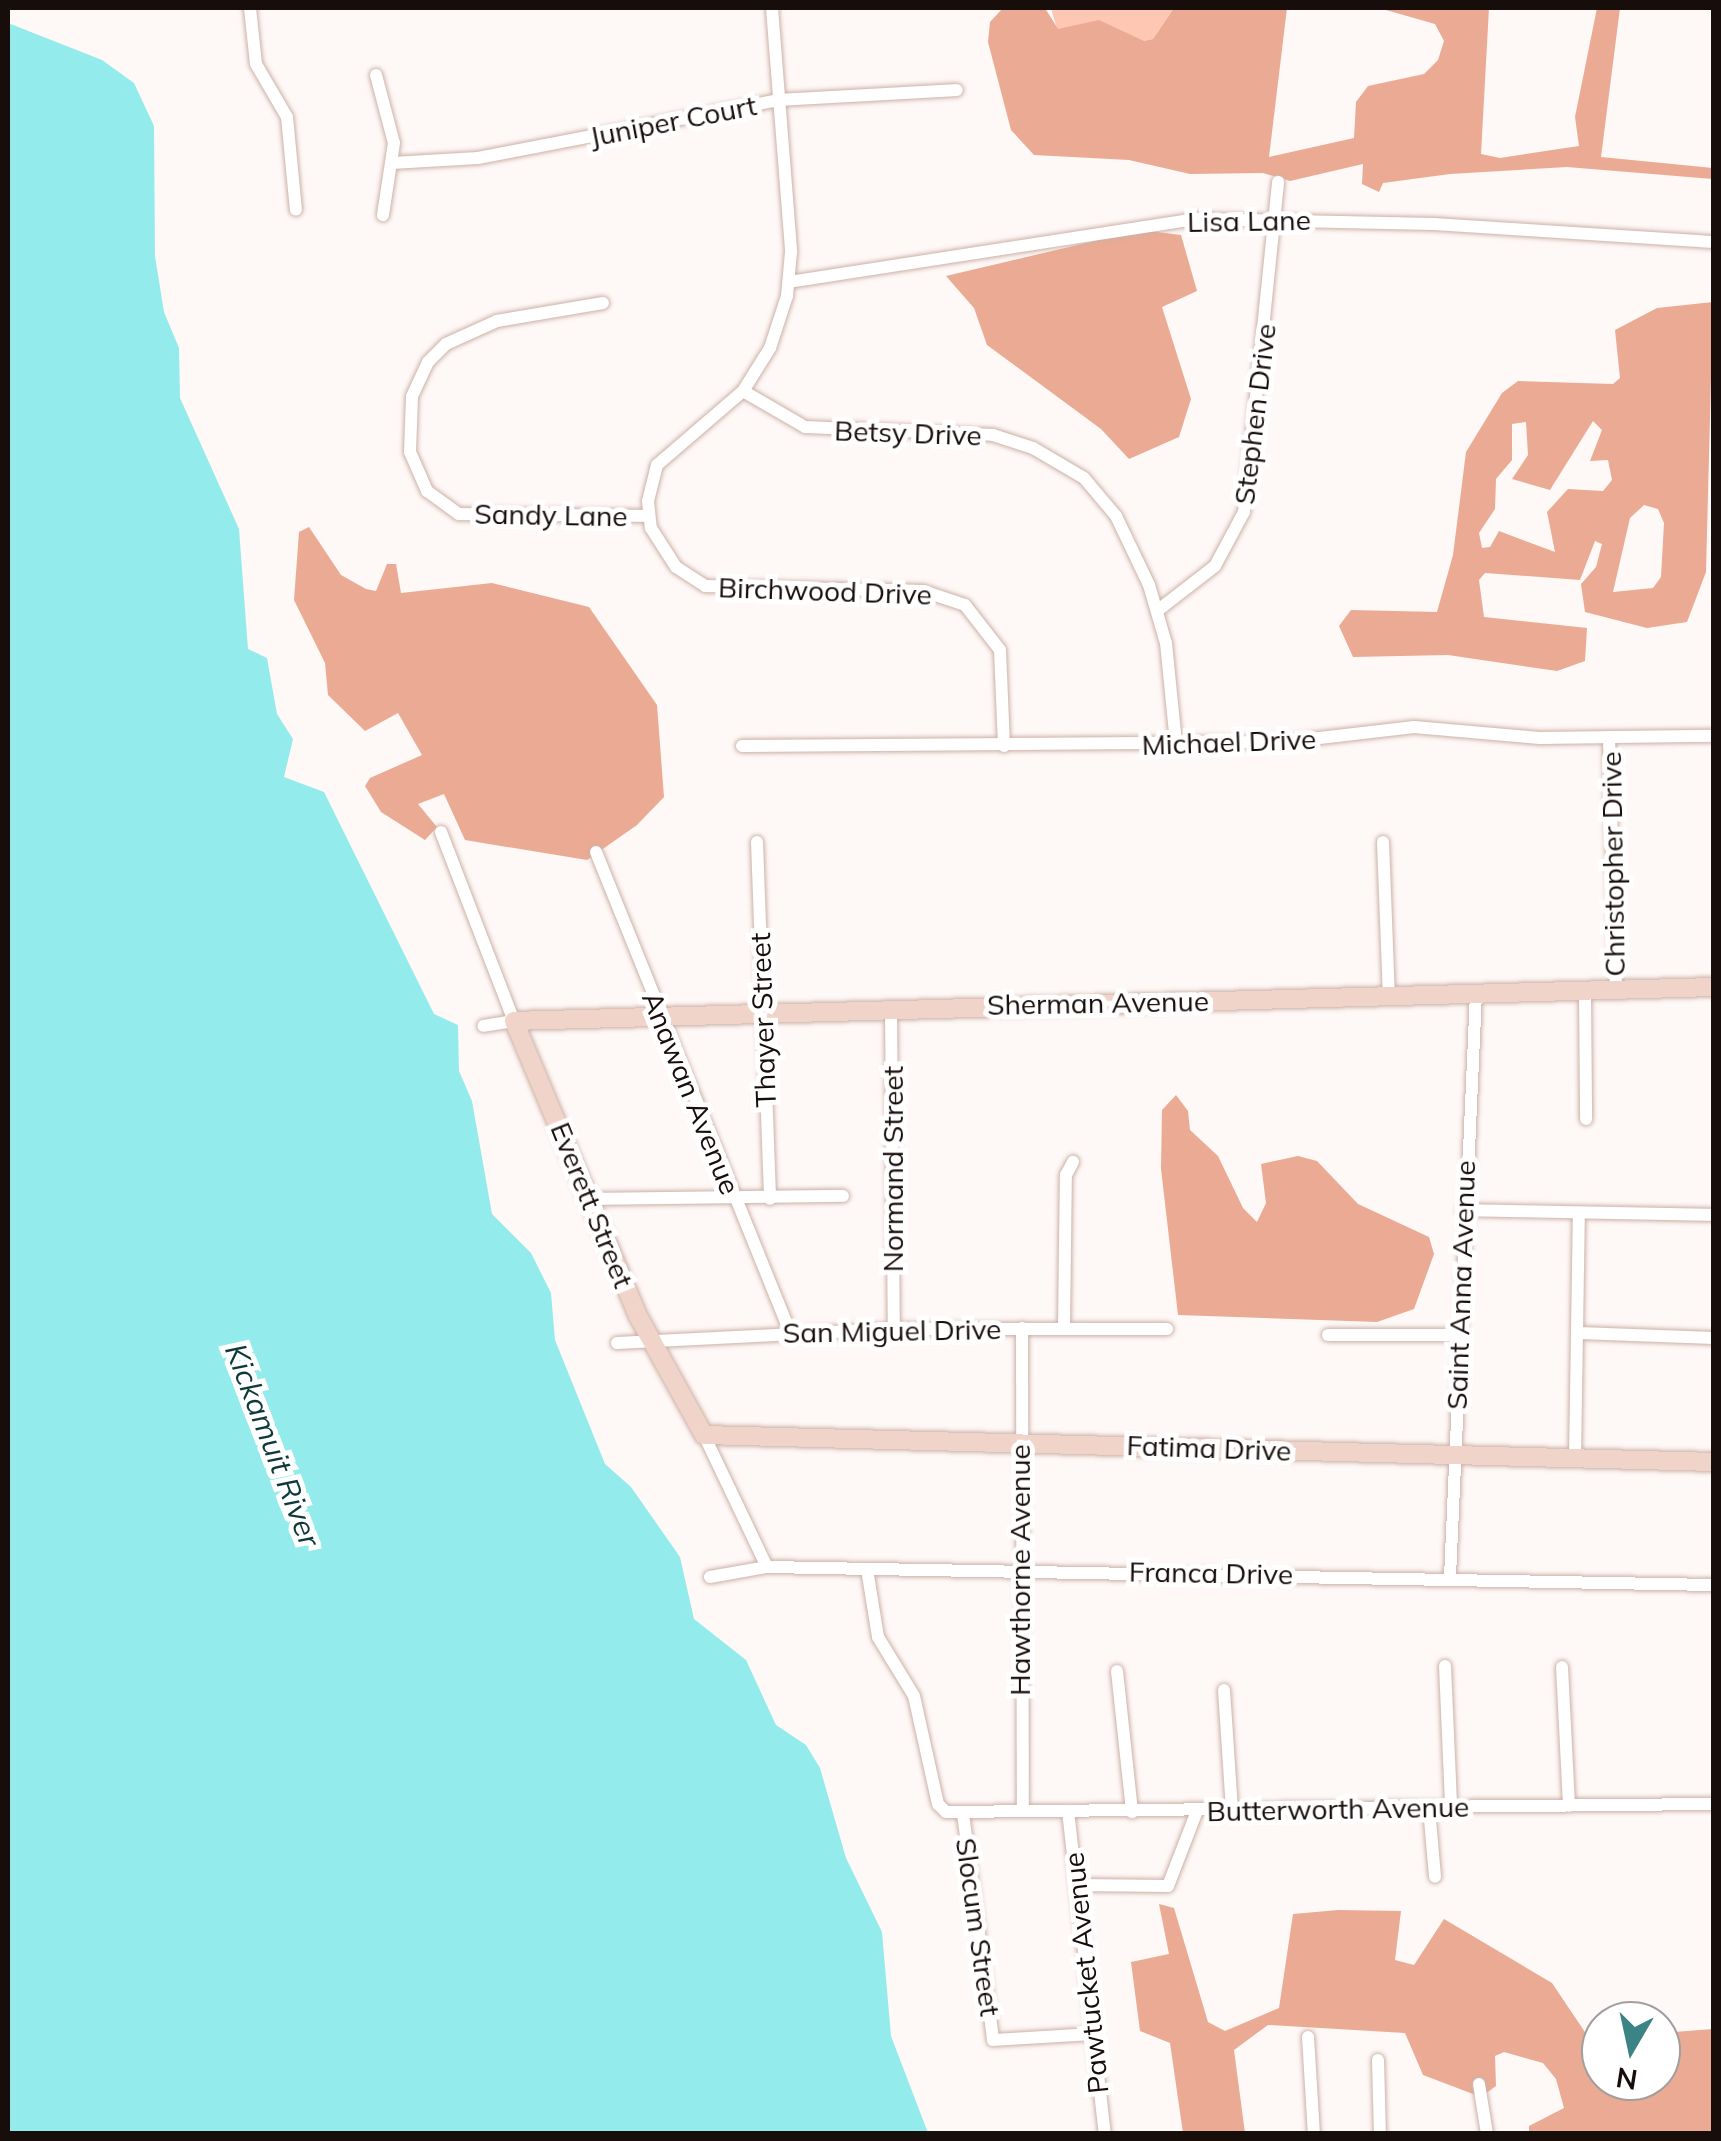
<!DOCTYPE html>
<html>
<head>
<meta charset="utf-8">
<style>
  body { margin:0 }
  #map { position:relative; width:1721px; height:2141px; overflow:hidden; background:#fef8f6; font-family:Mulish,sans-serif }
  div>[style] { position:absolute }
  [style*='--x'] { left:calc(var(--x)*1px); top:calc(var(--y)*1px); width:calc(var(--w)*1px); rotate:calc(var(--a)*1deg) }
  .green>* { inset:0; background:#fec7b3 }
  .forest>* { inset:0; background:#ebaa93 }
  .water>* { inset:0; background:#94ebec }
  .roads { filter:drop-shadow(0 0 2px #ccb1a7) drop-shadow(0 0 2px #ccb1a7) }
  .street>* { height:12px; margin:-6px; padding:0 6px; transform-origin:6px; border-radius:6px; background:#fff }
  .secondary>* { height:18px; margin:-9px; padding:0 9px; transform-origin:9px; border-radius:9px; background:#f1d4c9 }
  span { translate:-50% -50%; white-space:nowrap; text-align:center; line-height:1.15; -webkit-text-stroke:10px #fff; paint-order:stroke }
  .street-label { font-size:28px; color:#170d0a }
  .water-label { font-size:30px; color:#0e3839; font-style:italic }
  .frame { position:absolute; inset:0; border:10px solid #170d0a; pointer-events:none }
  .north { position:absolute; left:1581px; top:2001px; width:100px; height:100px; box-sizing:border-box; background:#fff; border:2px solid #a29e9d; border-radius:50%; rotate:189deg; font-size:28px; font-weight:700; line-height:40px; text-align:center; color:#170d0a }
  .north::after { content:''; display:block; margin:auto; width:35px; height:45px; background:#3b8384; clip-path:polygon(50% 0,100% 100%,50% 72%,0 100%) }
</style>
</head>
<body>
<div id="map">
  <div class="green">
    <i style="clip-path:polygon(1051px 8px,1174px 8px,1153px 39px,1144px 41px,1057px 29px)"></i>
  </div>
  <div class="forest">
    <i style="clip-path:polygon(1003px 8px,1045px 8px,1058px 29px,1099px 20px,1144px 41px,1153px 39px,1174px 8px,1287px 8px,1269px 157px,1354px 138px,1356px 102px,1368px 86px,1424px 74px,1438px 60px,1444px 41px,1435px 24px,1379px 8px,1489px 8px,1481px 154px,1500px 158px,1579px 146px,1575px 117px,1597px 8px,1620px 8px,1601px 157px,1713px 168px,1713px 179px,1567px 167px,1450px 174px,1383px 183px,1379px 192px,1362px 184px,1363px 164px,1290px 181px,1263px 173px,1190px 174px,1129px 160px,1034px 155px,1011px 130px,988px 42px,990px 22px)"></i>
    <i style="clip-path:polygon(1141px 230px,1181px 235px,1197px 291px,1162px 307px,1191px 399px,1179px 437px,1129px 459px,1101px 429px,987px 345px,974px 308px,946px 276px)"></i>
    <i style="clip-path:polygon(evenodd,1713px 302px,1706px 572px,1687px 622px,1647px 628px,1585px 612px,1581px 584px,1596px 567px,1602px 544px,1595px 541px,1580px 580px,1485px 573px,1479px 580px,1484px 617px,1587px 628px,1585px 661px,1557px 671px,1448px 655px,1353px 657px,1339px 626px,1351px 610px,1437px 612px,1453px 555px,1466px 452px,1502px 393px,1518px 381px,1613px 384px,1620px 378px,1615px 330px,1657px 308px,1713px 302px,1593px 421px,1602px 430px,1590px 461px,1608px 460px,1612px 480px,1603px 491px,1568px 489px,1547px 512px,1555px 552px,1499px 531px,1490px 547px,1482px 548px,1479px 533px,1495px 509px,1496px 479px,1512px 460px,1512px 424px,1526px 422px,1528px 455px,1512px 479px,1550px 490px,1593px 421px,1713px 302px,1644px 505px,1658px 509px,1664px 523px,1661px 577px,1653px 588px,1613px 592px,1630px 518px,1644px 505px)"></i>
    <i style="clip-path:polygon(309px 527px,341px 575px,366px 589px,376px 591px,387px 564px,396px 564px,401px 593px,492px 583px,589px 607px,657px 705px,664px 797px,637px 825px,587px 860px,465px 840px,444px 794px,418px 804px,437px 827px,425px 840px,381px 812px,365px 786px,370px 778px,422px 755px,398px 713px,365px 731px,328px 695px,325px 663px,294px 600px,299px 532px)"></i>
    <i style="clip-path:polygon(1176px 1095px,1188px 1111px,1190px 1130px,1218px 1156px,1243px 1208px,1257px 1222px,1266px 1203px,1261px 1164px,1298px 1156px,1317px 1161px,1358px 1204px,1429px 1237px,1434px 1254px,1414px 1309px,1377px 1322px,1178px 1315px,1161px 1169px,1162px 1110px)"></i>
    <i style="clip-path:polygon(1159px 1904px,1174px 1908px,1208px 2022px,1225px 2031px,1279px 2008px,1293px 1914px,1338px 1910px,1401px 1911px,1395px 1960px,1414px 1965px,1444px 1919px,1552px 1983px,1589px 2038px,1601px 2038px,1601px 2081px,1661px 2081px,1661px 2033px,1713px 2029px,1713px 2133px,1529px 2133px,1529px 2126px,1564px 2108px,1556px 2079px,1543px 2063px,1504px 2052px,1495px 2056px,1496px 2086px,1481px 2097px,1423px 2075px,1405px 2033px,1268px 2025px,1234px 2050px,1245px 2133px,1183px 2133px,1170px 2043px,1140px 2031px,1131px 1962px,1169px 1954px)"></i>
  </div>
  <div class="water">
    <i style="clip-path:polygon(8px 23px,102px 60px,134px 83px,154px 126px,155px 256px,164px 312px,179px 348px,180px 398px,239px 529px,248px 649px,267px 658px,277px 714px,293px 739px,284px 777px,324px 792px,434px 1014px,458px 1025px,459px 1071px,472px 1101px,492px 1214px,531px 1253px,551px 1293px,555px 1340px,605px 1464px,631px 1487px,680px 1557px,694px 1619px,746px 1660px,776px 1725px,806px 1745px,820px 1768px,846px 1858px,882px 1932px,891px 2036px,928px 2133px,8px 2133px)"></i>
  </div>
  <div class="roads">
    <div class="street">
      <i style="--x:250;--y:8;--w:56;--a:83.9"></i>
      <i style="--x:256;--y:64;--w:61;--a:59.7"></i>
      <i style="--x:287;--y:117;--w:93;--a:84.5"></i>
      <i style="--x:772;--y:8;--w:245;--a:85.5"></i>
      <i style="--x:791;--y:252;--w:44;--a:95.2"></i>
      <i style="--x:787;--y:296;--w:55;--a:108.1"></i>
      <i style="--x:770;--y:348;--w:51;--a:122.1"></i>
      <i style="--x:743;--y:391;--w:113;--a:139.3"></i>
      <i style="--x:657;--y:465;--w:37;--a:104"></i>
      <i style="--x:648;--y:501;--w:27;--a:84"></i>
      <i style="--x:651;--y:528;--w:46;--a:57.3"></i>
      <i style="--x:676;--y:567;--w:35;--a:33"></i>
      <i style="--x:705;--y:586;--w:218;--a:1.3"></i>
      <i style="--x:923;--y:591;--w:44;--a:18.4"></i>
      <i style="--x:965;--y:605;--w:57;--a:52.1"></i>
      <i style="--x:1000;--y:650;--w:96;--a:87.6"></i>
      <i style="--x:376;--y:75;--w:70;--a:75.2"></i>
      <i style="--x:394;--y:143;--w:73;--a:98.7"></i>
      <i style="--x:392;--y:163;--w:86;--a:-3.3"></i>
      <i style="--x:478;--y:158;--w:307;--a:-10.9"></i>
      <i style="--x:779;--y:100;--w:178;--a:-3.2"></i>
      <i style="--x:789;--y:282;--w:413;--a:-8.8"></i>
      <i style="--x:1197;--y:219;--w:237;--a:1.2"></i>
      <i style="--x:1434;--y:224;--w:281;--a:3.7"></i>
      <i style="--x:603;--y:303;--w:108;--a:170.4"></i>
      <i style="--x:497;--y:321;--w:56;--a:155.7"></i>
      <i style="--x:446;--y:344;--w:25;--a:135"></i>
      <i style="--x:428;--y:362;--w:38;--a:115"></i>
      <i style="--x:412;--y:397;--w:55;--a:92.1"></i>
      <i style="--x:410;--y:452;--w:43;--a:66.4"></i>
      <i style="--x:427;--y:491;--w:39;--a:36"></i>
      <i style="--x:459;--y:514;--w:189;--a:0.6"></i>
      <i style="--x:743;--y:391;--w:72;--a:30.1"></i>
      <i style="--x:805;--y:427;--w:188;--a:2.4"></i>
      <i style="--x:993;--y:435;--w:42;--a:18"></i>
      <i style="--x:1033;--y:448;--w:59;--a:30.5"></i>
      <i style="--x:1084;--y:478;--w:50;--a:49.9"></i>
      <i style="--x:1116;--y:516;--w:76;--a:64.4"></i>
      <i style="--x:1149;--y:585;--w:60;--a:73.7"></i>
      <i style="--x:1166;--y:643;--w:101;--a:84.3"></i>
      <i style="--x:1157;--y:611;--w:73;--a:-37.8"></i>
      <i style="--x:1215;--y:566;--w:61;--a:-61.8"></i>
      <i style="--x:1244;--y:512;--w:332;--a:-84.1"></i>
      <i style="--x:1609;--y:737;--w:254;--a:88.4"></i>
      <i style="--x:742;--y:746;--w:543;--a:-0.42"></i>
      <i style="--x:1285;--y:742;--w:130;--a:-6.6"></i>
      <i style="--x:1414;--y:727;--w:126;--a:5"></i>
      <i style="--x:1540;--y:738;--w:174;--a:-0.7"></i>
      <i style="--x:441;--y:832;--w:203;--a:68.9"></i>
      <i style="--x:514;--y:1021;--w:31;--a:171"></i>
      <i style="--x:757;--y:842;--w:357;--a:87.9"></i>
      <i style="--x:1383;--y:842;--w:154;--a:87.8"></i>
      <i style="--x:596;--y:852;--w:518;--a:67.99"></i>
      <i style="--x:1585;--y:993;--w:126;--a:89.5"></i>
      <i style="--x:891;--y:1008;--w:321;--a:89.5"></i>
      <i style="--x:591;--y:1199;--w:252;--a:-0.7"></i>
      <i style="--x:1463;--y:1210;--w:251;--a:1.1"></i>
      <i style="--x:1022;--y:1328;--w:483;--a:89.9"></i>
      <i style="--x:1064;--y:1328;--w:153;--a:-89.3"></i>
      <i style="--x:1066;--y:1175;--w:15;--a:-62"></i>
      <i style="--x:1579;--y:1333;--w:135;--a:2.1"></i>
      <i style="--x:1328;--y:1335;--w:132;--a:0"></i>
      <i style="--x:617;--y:1343;--w:277;--a:-2.9"></i>
      <i style="--x:894;--y:1329;--w:273;--a:0"></i>
      <i style="--x:704;--y:1435;--w:146;--a:64.5"></i>
      <i style="--x:1575;--y:1459;--w:246;--a:-89.1"></i>
      <i style="--x:867;--y:1569;--w:69;--a:80.8"></i>
      <i style="--x:878;--y:1637;--w:69;--a:58.6"></i>
      <i style="--x:914;--y:1696;--w:111;--a:77.5"></i>
      <i style="--x:938;--y:1804;--w:11;--a:45"></i>
      <i style="--x:946;--y:1812;--w:768;--a:-0.6"></i>
      <i style="--x:710;--y:1577;--w:58;--a:-10"></i>
      <i style="--x:767;--y:1567;--w:947;--a:1.09"></i>
      <i style="--x:1450;--y:1577;--w:584;--a:-87.45"></i>
      <i style="--x:1445;--y:1666;--w:140;--a:87.5"></i>
      <i style="--x:1562;--y:1667;--w:139;--a:87.1"></i>
      <i style="--x:1117;--y:1671;--w:142;--a:83.9"></i>
      <i style="--x:1224;--y:1690;--w:121;--a:86.2"></i>
      <i style="--x:1429;--y:1808;--w:69;--a:85"></i>
      <i style="--x:1068;--y:1811;--w:325;--a:83.5"></i>
      <i style="--x:963;--y:1814;--w:228;--a:82.4"></i>
      <i style="--x:993;--y:2040;--w:98;--a:-3.5"></i>
      <i style="--x:1078;--y:1885;--w:90;--a:0.6"></i>
      <i style="--x:1168;--y:1886;--w:80;--a:-68.9"></i>
      <i style="--x:1308;--y:2037;--w:97;--a:86.5"></i>
      <i style="--x:1378;--y:2060;--w:74;--a:88.5"></i>
      <i style="--x:1479;--y:2084;--w:51;--a:80.9"></i>
    </div>
    <div class="secondary">
      <i style="--x:1714;--y:987;--w:1200;--a:178.38"></i>
      <i style="--x:514;--y:1021;--w:320;--a:67.2"></i>
      <i style="--x:638;--y:1316;--w:136;--a:61"></i>
      <i style="--x:704;--y:1435;--w:1010;--a:1.53"></i>
    </div>
  </div>
  <div class="street-label">
    <span style="left:673px;top:121px;rotate:-11deg">Juniper Court</span>
    <span style="left:1249px;top:221px;rotate:-1deg">Lisa Lane</span>
    <span style="left:1255px;top:414px;rotate:-83deg">Stephen Drive</span>
    <span style="left:908px;top:433px;rotate:2deg">Betsy Drive</span>
    <span style="left:551px;top:515px;rotate:1deg">Sandy Lane</span>
    <span style="left:825px;top:591px;rotate:2deg">Birchwood Drive</span>
    <span style="left:1229px;top:742px;rotate:-2deg">Michael Drive</span>
    <span style="left:1613px;top:864px;rotate:-91deg">Christopher Drive</span>
    <span style="left:1098px;top:1003px;rotate:-1deg">Sherman Avenue</span>
    <span style="left:763px;top:1020px;rotate:-92deg">Thayer Street</span>
    <span style="left:691px;top:1093px;rotate:68deg">Anawan Avenue</span>
    <span style="left:893px;top:1169px;rotate:-90deg">Normand Street</span>
    <span style="left:592px;top:1205px;rotate:68deg">Everett Street</span>
    <span style="left:1461px;top:1285px;rotate:-88deg">Saint Anna Avenue</span>
    <span style="left:892px;top:1331px;rotate:-1deg">San Miguel Drive</span>
    <span style="left:1209px;top:1448px;rotate:2deg">Fatima Drive</span>
    <span style="left:1020px;top:1570px;rotate:-90deg">Hawthorne Avenue</span>
    <span style="left:1211px;top:1573px;rotate:1deg">Franca Drive</span>
    <span style="left:1338px;top:1809px;rotate:-1deg">Butterworth Avenue</span>
    <span style="left:978px;top:1927px;rotate:82deg">Slocum Street</span>
    <span style="left:1086px;top:1973px;rotate:-96deg">Pawtucket Avenue</span>
  </div>
  <div class="water-label">
    <span style="left:273px;top:1445px;rotate:69deg">Kickamuit River</span>
  </div>
  <div class="frame"></div>
  <div class="north">N</div>
</div>
</body>
</html>
